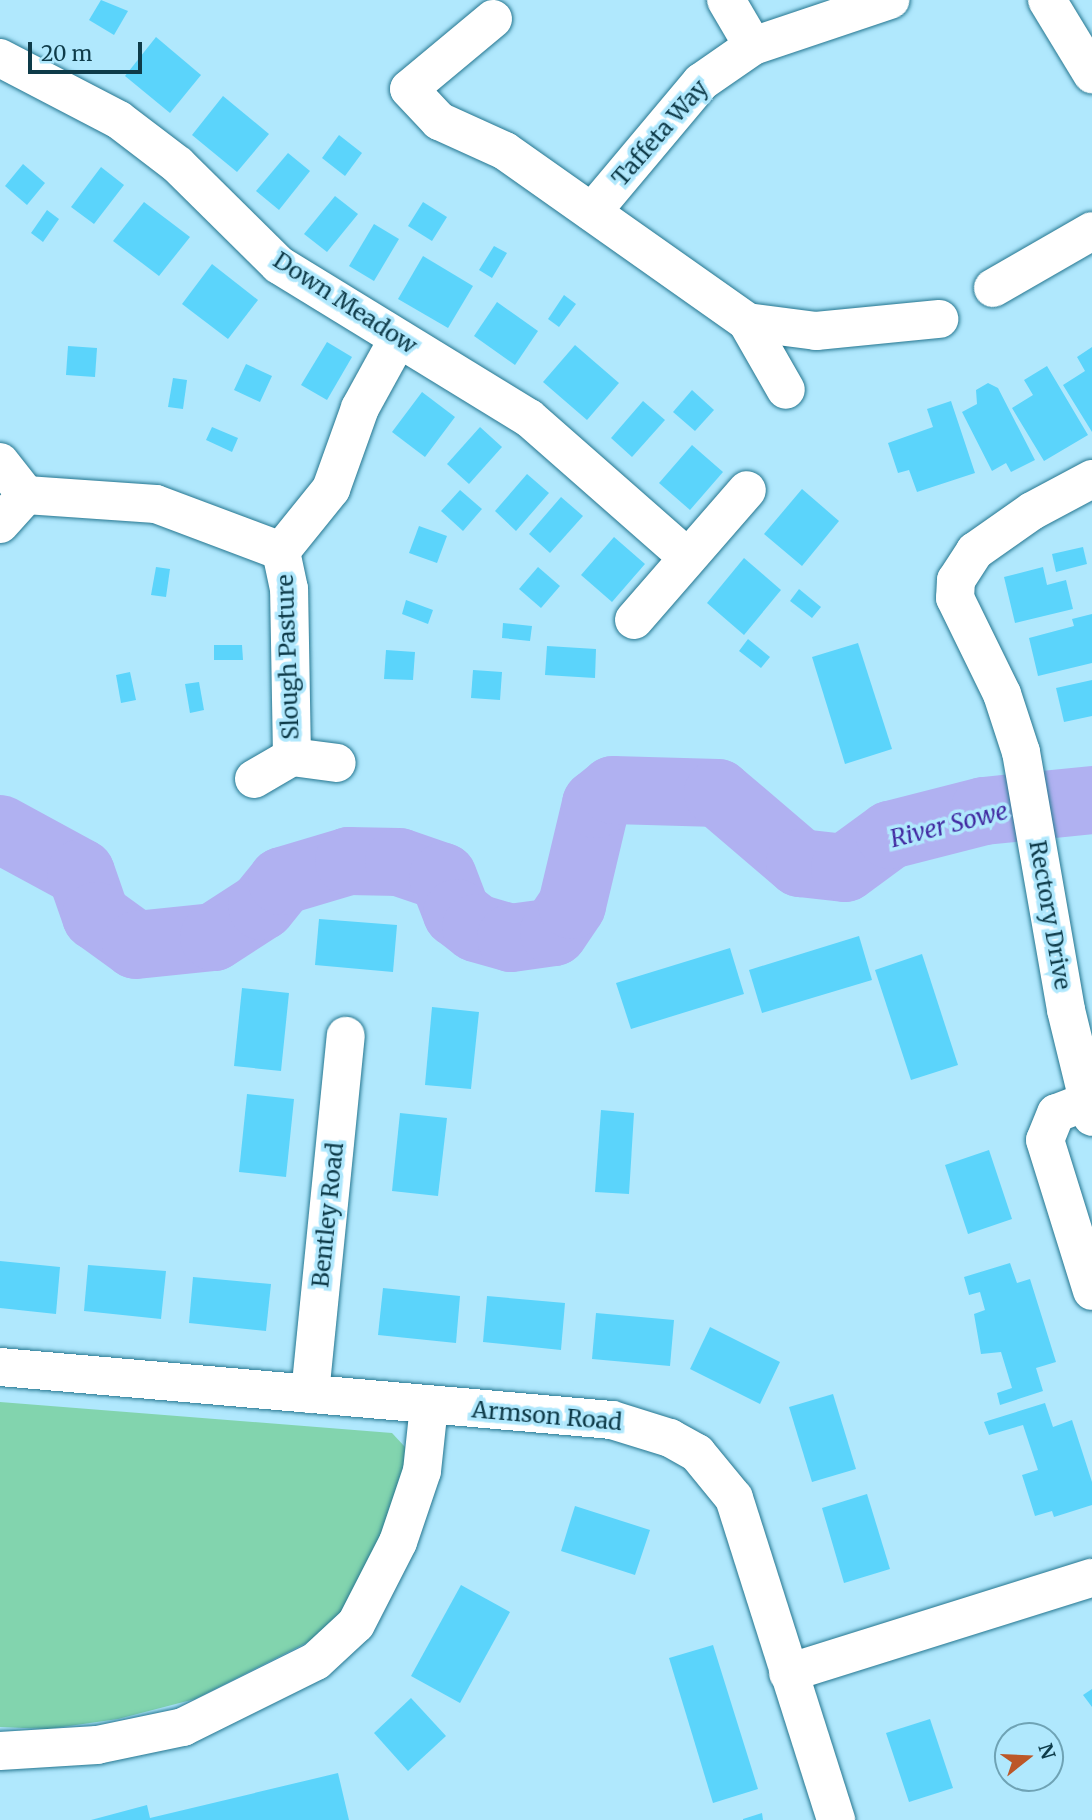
<!DOCTYPE html>
<html>
<head>
<meta charset="utf-8">
<style>
  body { margin:0 }
  #map { position:relative; width:1092px; height:1820px; overflow:hidden; background:#b0e8fd; font-family:Merriweather,serif }
  div>[style] { position:absolute }
  [style*='--x'] { left:calc(var(--x)*1px); top:calc(var(--y)*1px); width:calc(var(--w)*1px); rotate:calc(var(--a)*1deg) }
  .green>* { inset:0; background:#82d4ae }
  .river>* { height:68px; margin:-34px; padding:0 34px; transform-origin:34px; border-radius:34px; background:#b0b1f1 }
  .building>* { inset:0; background:#5bd4fb }
  .roads { filter:drop-shadow(0 0 2px #257690) drop-shadow(0 0 2px #257690) }
  .street>* { height:38px; margin:-19px; padding:0 19px; transform-origin:19px; border-radius:19px; background:#fff }
  span { translate:-50% -50%; white-space:nowrap; text-align:center; line-height:1.15; -webkit-text-stroke:7px #b0e8fd; paint-order:stroke }
  .street-label { font-size:23px; color:#0e3b49 }
  .water-label { font-size:24px; color:#412aa1; font-style:italic }
  .north { position:absolute; left:994px; top:1722px; width:70px; height:70px; box-sizing:border-box; background:#b0e8fd; border:2px solid #6fa3b5; border-radius:50%; rotate:72deg; font-size:19px; font-weight:700; line-height:28px; text-align:center; color:#0e3b49 }
  .north::after { content:''; display:block; margin:auto; width:24px; height:32px; background:#bc5728; clip-path:polygon(50% 0,100% 100%,50% 72%,0 100%) }
  .scale { position:absolute; left:28px; top:42px; width:114px; height:32px; box-sizing:border-box; border:4px solid #0e3b49; border-top:0; padding-left:9px; font-size:21px; line-height:24px; white-space:nowrap; color:#0e3b49; -webkit-text-stroke:5px #b0e8fd; paint-order:stroke }
</style>
</head>
<body>
<div id="map">
  <div class="green">
    <i style="clip-path:polygon(0 1402px,392px 1433px,405px 1447px,403px 1480px,389px 1529px,330px 1631px,195px 1699px,118px 1719px,48px 1729px,0 1727px)"></i>
  </div>
  <div class="river">
    <i style="--x:0;--y:829;--w:92;--a:28.5"></i>
    <i style="--x:81;--y:873;--w:46;--a:70.8"></i>
    <i style="--x:96;--y:916;--w:49;--a:35.9"></i>
    <i style="--x:136;--y:945;--w:78;--a:-5.9"></i>
    <i style="--x:214;--y:937;--w:57;--a:-32.9"></i>
    <i style="--x:262;--y:906;--w:32;--a:-51"></i>
    <i style="--x:282;--y:881;--w:70;--a:-16.6"></i>
    <i style="--x:349;--y:861;--w:50;--a:1.1"></i>
    <i style="--x:399;--y:862;--w:46;--a:18.8"></i>
    <i style="--x:443;--y:877;--w:39;--a:69"></i>
    <i style="--x:457;--y:913;--w:24;--a:38"></i>
    <i style="--x:476;--y:928;--w:36;--a:16"></i>
    <i style="--x:511;--y:938;--w:43;--a:-7.9"></i>
    <i style="--x:554;--y:932;--w:32;--a:-56"></i>
    <i style="--x:572;--y:905;--w:104;--a:-76.6"></i>
    <i style="--x:596;--y:804;--w:22;--a:-39"></i>
    <i style="--x:613;--y:790;--w:105;--a:1.6"></i>
    <i style="--x:718;--y:793;--w:108;--a:40.5"></i>
    <i style="--x:800;--y:863;--w:45;--a:6.3"></i>
    <i style="--x:845;--y:868;--w:56;--a:-36.3"></i>
    <i style="--x:890;--y:835;--w:97;--a:-14.3"></i>
    <i style="--x:984;--y:811;--w:109;--a:-5.8"></i>
  </div>
  <div class="building">
    <i style="clip-path:polygon(101px 0,128px 11px,114px 35px,89px 20px)"></i>
    <i style="clip-path:polygon(156px 37px,201px 75px,170px 113px,125px 76px)"></i>
    <i style="clip-path:polygon(223px 96px,269px 134px,237px 172px,192px 135px)"></i>
    <i style="clip-path:polygon(339px 135px,362px 153px,345px 176px,322px 158px)"></i>
    <i style="clip-path:polygon(288px 153px,310px 171px,279px 210px,256px 191px)"></i>
    <i style="clip-path:polygon(23px 164px,45px 183px,27px 205px,5px 186px)"></i>
    <i style="clip-path:polygon(101px 167px,124px 185px,94px 224px,71px 207px)"></i>
    <i style="clip-path:polygon(335px 196px,358px 214px,327px 252px,304px 234px)"></i>
    <i style="clip-path:polygon(144px 202px,190px 237px,159px 276px,113px 241px)"></i>
    <i style="clip-path:polygon(423px 202px,447px 217px,432px 241px,408px 226px)"></i>
    <i style="clip-path:polygon(47px 210px,59px 219px,43px 242px,31px 233px)"></i>
    <i style="clip-path:polygon(374px 224px,399px 239px,374px 281px,349px 266px)"></i>
    <i style="clip-path:polygon(494px 246px,507px 253px,492px 278px,479px 270px)"></i>
    <i style="clip-path:polygon(423px 256px,473px 286px,448px 328px,398px 299px)"></i>
    <i style="clip-path:polygon(212px 264px,258px 300px,228px 339px,182px 304px)"></i>
    <i style="clip-path:polygon(564px 295px,576px 304px,559px 327px,548px 319px)"></i>
    <i style="clip-path:polygon(497px 302px,538px 331px,515px 365px,474px 336px)"></i>
    <i style="clip-path:polygon(327px 342px,352px 357px,327px 400px,301px 385px)"></i>
    <i style="clip-path:polygon(575px 345px,619px 383px,587px 420px,543px 382px)"></i>
    <i style="clip-path:polygon(68px 346px,97px 348px,95px 377px,66px 375px)"></i>
    <i style="clip-path:polygon(1092px 347px,1092px 432px,1063px 385px,1085px 371px,1077px 357px)"></i>
    <i style="clip-path:polygon(246px 364px,272px 376px,260px 402px,234px 390px)"></i>
    <i style="clip-path:polygon(1047px 366px,1088px 435px,1044px 461px,1012px 408px,1033px 395px,1024px 380px)"></i>
    <i style="clip-path:polygon(173px 378px,187px 380px,183px 409px,168px 407px)"></i>
    <i style="clip-path:polygon(988px 383px,998px 388px,1035px 460px,1011px 472px,1006px 463px,992px 471px,962px 412px,977px 404px,976px 390px)"></i>
    <i style="clip-path:polygon(692px 390px,714px 410px,695px 431px,673px 412px)"></i>
    <i style="clip-path:polygon(422px 392px,455px 417px,425px 457px,392px 432px)"></i>
    <i style="clip-path:polygon(643px 401px,665px 420px,632px 457px,611px 438px)"></i>
    <i style="clip-path:polygon(951px 401px,975px 473px,917px 492px,909px 470px,898px 473px,888px 443px,933px 427px,927px 409px)"></i>
    <i style="clip-path:polygon(212px 427px,238px 438px,232px 452px,206px 440px)"></i>
    <i style="clip-path:polygon(480px 427px,502px 447px,469px 484px,447px 464px)"></i>
    <i style="clip-path:polygon(692px 445px,723px 472px,690px 510px,659px 483px)"></i>
    <i style="clip-path:polygon(527px 474px,549px 493px,516px 531px,495px 511px)"></i>
    <i style="clip-path:polygon(802px 489px,839px 521px,802px 566px,764px 534px)"></i>
    <i style="clip-path:polygon(460px 490px,482px 509px,463px 531px,441px 511px)"></i>
    <i style="clip-path:polygon(561px 497px,583px 516px,550px 553px,529px 534px)"></i>
    <i style="clip-path:polygon(419px 526px,447px 536px,437px 563px,409px 553px)"></i>
    <i style="clip-path:polygon(614px 537px,645px 564px,612px 602px,581px 575px)"></i>
    <i style="clip-path:polygon(1083px 547px,1087px 564px,1056px 572px,1052px 554px)"></i>
    <i style="clip-path:polygon(744px 558px,781px 590px,744px 635px,707px 603px)"></i>
    <i style="clip-path:polygon(156px 567px,170px 569px,166px 597px,151px 595px)"></i>
    <i style="clip-path:polygon(538px 567px,560px 586px,541px 608px,519px 589px)"></i>
    <i style="clip-path:polygon(1043px 567px,1047px 585px,1066px 580px,1073px 609px,1015px 623px,1004px 577px)"></i>
    <i style="clip-path:polygon(799px 589px,821px 607px,812px 618px,790px 601px)"></i>
    <i style="clip-path:polygon(406px 600px,433px 610px,428px 624px,402px 614px)"></i>
    <i style="clip-path:polygon(1092px 614px,1092px 663px,1038px 676px,1029px 638px,1074px 626px,1072px 619px)"></i>
    <i style="clip-path:polygon(503px 623px,532px 626px,530px 641px,502px 638px)"></i>
    <i style="clip-path:polygon(748px 639px,770px 657px,761px 668px,739px 651px)"></i>
    <i style="clip-path:polygon(858px 643px,892px 749px,845px 764px,812px 657px)"></i>
    <i style="clip-path:polygon(214px 645px,242px 645px,243px 660px,214px 660px)"></i>
    <i style="clip-path:polygon(547px 646px,596px 649px,595px 678px,545px 675px)"></i>
    <i style="clip-path:polygon(386px 650px,415px 652px,413px 680px,384px 679px)"></i>
    <i style="clip-path:polygon(473px 670px,502px 672px,500px 700px,471px 698px)"></i>
    <i style="clip-path:polygon(130px 672px,136px 700px,121px 703px,116px 675px)"></i>
    <i style="clip-path:polygon(1092px 680px,1092px 716px,1064px 722px,1056px 688px)"></i>
    <i style="clip-path:polygon(199px 682px,204px 710px,190px 713px,185px 684px)"></i>
    <i style="clip-path:polygon(319px 919px,397px 925px,393px 972px,315px 965px)"></i>
    <i style="clip-path:polygon(859px 936px,872px 980px,762px 1013px,749px 970px)"></i>
    <i style="clip-path:polygon(730px 948px,744px 994px,631px 1029px,616px 983px)"></i>
    <i style="clip-path:polygon(922px 954px,958px 1065px,911px 1080px,875px 970px)"></i>
    <i style="clip-path:polygon(242px 988px,289px 993px,281px 1071px,234px 1066px)"></i>
    <i style="clip-path:polygon(432px 1007px,479px 1012px,471px 1089px,425px 1085px)"></i>
    <i style="clip-path:polygon(247px 1094px,294px 1099px,286px 1177px,239px 1172px)"></i>
    <i style="clip-path:polygon(601px 1110px,634px 1113px,629px 1194px,595px 1192px)"></i>
    <i style="clip-path:polygon(400px 1113px,447px 1118px,438px 1196px,392px 1191px)"></i>
    <i style="clip-path:polygon(989px 1150px,1012px 1219px,968px 1234px,945px 1165px)"></i>
    <i style="clip-path:polygon(0 1261px,60px 1267px,56px 1314px,0 1308px)"></i>
    <i style="clip-path:polygon(1010px 1263px,1017px 1283px,1030px 1279px,1056px 1362px,1036px 1368px,1043px 1391px,1000px 1405px,997px 1393px,1012px 1388px,1001px 1352px,981px 1354px,974px 1314px,985px 1310px,980px 1292px,969px 1295px,964px 1277px)"></i>
    <i style="clip-path:polygon(88px 1265px,166px 1271px,161px 1319px,84px 1311px)"></i>
    <i style="clip-path:polygon(193px 1277px,271px 1284px,266px 1331px,189px 1323px)"></i>
    <i style="clip-path:polygon(383px 1288px,460px 1296px,456px 1343px,378px 1335px)"></i>
    <i style="clip-path:polygon(487px 1296px,565px 1303px,561px 1350px,483px 1342px)"></i>
    <i style="clip-path:polygon(596px 1313px,674px 1320px,670px 1366px,592px 1359px)"></i>
    <i style="clip-path:polygon(710px 1327px,780px 1362px,760px 1404px,690px 1369px)"></i>
    <i style="clip-path:polygon(833px 1394px,856px 1469px,812px 1482px,789px 1407px)"></i>
    <i style="clip-path:polygon(1045px 1403px,1053px 1427px,1072px 1420px,1092px 1482px,1092px 1505px,1054px 1517px,1052px 1511px,1035px 1516px,1022px 1475px,1038px 1470px,1023px 1425px,989px 1435px,984px 1422px)"></i>
    <i style="clip-path:polygon(867px 1494px,890px 1569px,844px 1583px,822px 1508px)"></i>
    <i style="clip-path:polygon(575px 1506px,650px 1530px,635px 1575px,561px 1551px)"></i>
    <i style="clip-path:polygon(461px 1585px,510px 1612px,460px 1703px,411px 1676px)"></i>
    <i style="clip-path:polygon(713px 1645px,758px 1789px,713px 1803px,669px 1658px)"></i>
    <i style="clip-path:polygon(1092px 1689px,1092px 1707px,1083px 1695px)"></i>
    <i style="clip-path:polygon(411px 1698px,446px 1736px,408px 1771px,374px 1733px)"></i>
    <i style="clip-path:polygon(930px 1719px,953px 1788px,909px 1802px,886px 1733px)"></i>
    <i style="clip-path:polygon(338px 1773px,349px 1820px,91px 1820px,147px 1805px,150px 1818px)"></i>
    <i style="clip-path:polygon(762px 1813px,763px 1820px,743px 1820px,743px 1819px)"></i>
  </div>
  <div class="roads">
    <div class="street">
      <i style="--x:726;--y:0;--w:53;--a:59.6"></i>
      <i style="--x:1047;--y:0;--w:87;--a:58.7"></i>
      <i style="--x:493;--y:19;--w:109;--a:140.2"></i>
      <i style="--x:409;--y:89;--w:44;--a:46.8"></i>
      <i style="--x:439;--y:121;--w:72;--a:24.4"></i>
      <i style="--x:505;--y:151;--w:296;--a:35.2"></i>
      <i style="--x:747;--y:322;--w:70;--a:7.4"></i>
      <i style="--x:816;--y:331;--w:124;--a:-5.6"></i>
      <i style="--x:0;--y:58;--w:134;--a:27.5"></i>
      <i style="--x:119;--y:120;--w:74;--a:37.3"></i>
      <i style="--x:178;--y:165;--w:142;--a:44.7"></i>
      <i style="--x:279;--y:265;--w:293;--a:31.5"></i>
      <i style="--x:529;--y:418;--w:209;--a:41.3"></i>
      <i style="--x:592;--y:212;--w:170;--a:-50"></i>
      <i style="--x:701;--y:82;--w:63;--a:-34.7"></i>
      <i style="--x:753;--y:46;--w:145;--a:-18.6"></i>
      <i style="--x:993;--y:288;--w:114;--a:-29.9"></i>
      <i style="--x:747;--y:322;--w:78;--a:60.2"></i>
      <i style="--x:0;--y:462;--w:42;--a:51.8"></i>
      <i style="--x:1092;--y:479;--w:68;--a:151.9"></i>
      <i style="--x:1032;--y:511;--w:70;--a:144.9"></i>
      <i style="--x:975;--y:551;--w:35;--a:123"></i>
      <i style="--x:956;--y:580;--w:18;--a:93"></i>
      <i style="--x:955;--y:598;--w:107;--a:63.9"></i>
      <i style="--x:1002;--y:694;--w:61;--a:71.9"></i>
      <i style="--x:1021;--y:752;--w:262;--a:80.1"></i>
      <i style="--x:1066;--y:1010;--w:110;--a:76.3"></i>
      <i style="--x:0;--y:524;--w:39;--a:-48"></i>
      <i style="--x:26;--y:495;--w:130;--a:4"></i>
      <i style="--x:156;--y:504;--w:134;--a:20.6"></i>
      <i style="--x:634;--y:620;--w:172;--a:-49"></i>
      <i style="--x:292;--y:757;--w:168;--a:-91"></i>
      <i style="--x:289;--y:589;--w:39;--a:-102"></i>
      <i style="--x:281;--y:551;--w:80;--a:-51.1"></i>
      <i style="--x:331;--y:489;--w:86;--a:-70.3"></i>
      <i style="--x:360;--y:408;--w:79;--a:-61.2"></i>
      <i style="--x:254;--y:779;--w:44;--a:-30.1"></i>
      <i style="--x:292;--y:757;--w:45;--a:7.6"></i>
      <i style="--x:1088;--y:1101;--w:34;--a:159"></i>
      <i style="--x:1056;--y:1113;--w:29;--a:112"></i>
      <i style="--x:1045;--y:1140;--w:158;--a:72.7"></i>
      <i style="--x:0;--y:1367;--w:614;--a:4.95"></i>
      <i style="--x:612;--y:1420;--w:61;--a:17.2"></i>
      <i style="--x:670;--y:1438;--w:31;--a:29"></i>
      <i style="--x:697;--y:1453;--w:58;--a:50.6"></i>
      <i style="--x:734;--y:1498;--w:338;--a:72.4"></i>
      <i style="--x:310;--y:1394;--w:360;--a:-84.3"></i>
      <i style="--x:788;--y:1673;--w:318;--a:-17.4"></i>
      <i style="--x:0;--y:1751;--w:97;--a:-3.5"></i>
      <i style="--x:97;--y:1745;--w:88;--a:-11.8"></i>
      <i style="--x:183;--y:1727;--w:148;--a:-26.4"></i>
      <i style="--x:316;--y:1661;--w:54;--a:-42.8"></i>
      <i style="--x:356;--y:1624;--w:92;--a:-62.9"></i>
      <i style="--x:398;--y:1542;--w:75;--a:-71.3"></i>
      <i style="--x:422;--y:1471;--w:66;--a:-83.9"></i>
    </div>
  </div>
  <div class="street-label">
    <span style="left:660px;top:133px;rotate:-49deg">Taffeta Way</span>
    <span style="left:345px;top:303px;rotate:33deg">Down Meadow</span>
    <span style="left:288px;top:657px;rotate:-92deg">Slough Pasture</span>
    <span style="left:1050px;top:915px;rotate:80deg">Rectory Drive</span>
    <span style="left:328px;top:1215px;rotate:-84deg">Bentley Road</span>
    <span style="left:547px;top:1416px;rotate:5deg">Armson Road</span>
  </div>
  <div class="water-label">
    <span style="left:949px;top:825px;rotate:-14deg">River Sowe</span>
  </div>
  <div class="north">N</div>
  <div class="scale">20 m</div>
</div>
</body>
</html>
